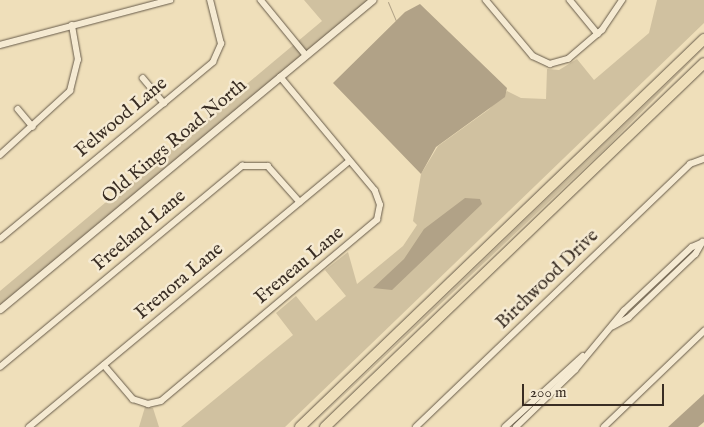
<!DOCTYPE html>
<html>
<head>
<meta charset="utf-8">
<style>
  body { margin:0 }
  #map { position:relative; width:704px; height:427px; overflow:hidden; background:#efdfba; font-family:"IM FELL English",serif }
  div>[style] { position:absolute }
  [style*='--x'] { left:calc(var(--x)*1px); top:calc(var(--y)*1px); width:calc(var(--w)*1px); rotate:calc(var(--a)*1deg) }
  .green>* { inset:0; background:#d0c1a0 }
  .water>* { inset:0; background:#b1a287 }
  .stream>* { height:1px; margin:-0.5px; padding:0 0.5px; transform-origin:0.5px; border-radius:0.5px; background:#b1a287 }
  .roads { filter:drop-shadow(0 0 1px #665a49) drop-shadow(0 0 1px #665a49) }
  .minor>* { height:5.5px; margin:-2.75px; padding:0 2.75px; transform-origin:2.75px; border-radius:2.75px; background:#f5ead2 }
  .tertiary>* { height:7px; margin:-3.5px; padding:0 3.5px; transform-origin:3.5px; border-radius:3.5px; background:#f5ead2 }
  .motorway>* { height:10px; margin:-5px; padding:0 5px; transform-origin:5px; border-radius:5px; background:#efdfba }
  span { translate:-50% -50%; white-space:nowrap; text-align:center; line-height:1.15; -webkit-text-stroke:5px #f5ead2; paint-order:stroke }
  .street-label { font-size:19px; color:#392d23 }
  .scale { position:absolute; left:522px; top:384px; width:142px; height:22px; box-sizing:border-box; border:2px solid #392d23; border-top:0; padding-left:6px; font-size:15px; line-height:18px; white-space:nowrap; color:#392d23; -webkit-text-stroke:4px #f5ead2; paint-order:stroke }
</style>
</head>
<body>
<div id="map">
  <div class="green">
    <i style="clip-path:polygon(304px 0,368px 0,0 305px,0 291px,322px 21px)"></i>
    <i style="clip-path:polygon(657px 0,704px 0,704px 23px,285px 427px,181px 427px,293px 335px,276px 313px,296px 296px,316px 321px,346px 296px,325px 270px,348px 252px,357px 284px,403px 246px,417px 225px,413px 221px,421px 174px,438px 146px,488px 110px,507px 91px,521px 98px,546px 99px,547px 69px,559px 70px,577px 59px,594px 80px,649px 33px)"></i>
    <i style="clip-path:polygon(704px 48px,608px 146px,310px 427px,607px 141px)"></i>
    <i style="clip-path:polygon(145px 407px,153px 408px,159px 427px,139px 427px)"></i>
  </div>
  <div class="water">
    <i style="clip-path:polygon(420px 4px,507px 88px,505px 97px,436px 147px,421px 174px,333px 83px,405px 12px)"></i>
    <i style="clip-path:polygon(465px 198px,480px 199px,482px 204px,392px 290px,373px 288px,404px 259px,424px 229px)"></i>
    <i style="clip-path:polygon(704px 394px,704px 422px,698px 427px,668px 427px)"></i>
  </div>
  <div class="stream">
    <i style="--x:388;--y:2;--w:21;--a:67"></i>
  </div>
  <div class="roads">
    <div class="minor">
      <i style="--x:261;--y:0;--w:71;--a:50.7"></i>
      <i style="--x:486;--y:0;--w:73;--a:50"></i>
      <i style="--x:533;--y:56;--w:19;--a:25"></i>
      <i style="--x:550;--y:64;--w:19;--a:-16"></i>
      <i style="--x:568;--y:59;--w:45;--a:-40.5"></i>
      <i style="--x:602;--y:30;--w:36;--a:-56"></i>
      <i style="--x:570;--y:0;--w:44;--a:50.5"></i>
      <i style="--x:0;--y:45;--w:176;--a:-14.8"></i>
      <i style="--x:143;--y:78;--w:33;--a:50"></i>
      <i style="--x:18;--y:109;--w:23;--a:50"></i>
      <i style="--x:0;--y:155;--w:95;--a:-42.4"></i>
      <i style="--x:70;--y:91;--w:32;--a:-76"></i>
      <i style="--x:78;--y:60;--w:35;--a:-100"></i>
      <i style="--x:0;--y:239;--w:277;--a:-39.7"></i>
      <i style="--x:213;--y:62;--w:20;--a:-66"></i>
      <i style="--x:221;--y:44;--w:45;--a:-104"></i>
      <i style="--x:104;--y:365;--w:45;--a:49.5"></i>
      <i style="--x:133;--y:399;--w:16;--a:18"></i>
      <i style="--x:148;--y:404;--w:13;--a:-13"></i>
      <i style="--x:161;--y:401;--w:282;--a:-40"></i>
      <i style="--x:377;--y:220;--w:15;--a:-79"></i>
      <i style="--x:380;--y:205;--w:15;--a:-110"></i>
      <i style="--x:375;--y:191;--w:148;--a:-129.8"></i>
      <i style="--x:0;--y:367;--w:315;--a:-39.7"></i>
      <i style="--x:242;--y:166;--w:26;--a:0"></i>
      <i style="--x:268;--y:166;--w:48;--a:48.4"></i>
      <i style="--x:29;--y:427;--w:416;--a:-39.7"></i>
      <i style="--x:416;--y:427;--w:380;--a:-43.8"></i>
      <i style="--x:690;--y:164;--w:15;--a:-20"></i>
      <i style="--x:505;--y:427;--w:105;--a:-42.3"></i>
      <i style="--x:516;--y:427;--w:82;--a:-44"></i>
      <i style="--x:575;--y:370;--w:77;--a:-50.3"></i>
      <i style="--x:624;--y:311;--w:93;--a:-43.3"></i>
      <i style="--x:692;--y:247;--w:12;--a:-24"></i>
      <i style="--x:703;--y:242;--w:14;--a:120"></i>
      <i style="--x:696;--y:254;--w:93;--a:136.3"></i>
      <i style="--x:629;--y:318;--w:18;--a:151"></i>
      <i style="--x:604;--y:427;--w:139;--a:-43.8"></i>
    </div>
    <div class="tertiary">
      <i style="--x:0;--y:309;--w:484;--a:-39.7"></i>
    </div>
    <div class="motorway">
      <i style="--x:300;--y:427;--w:560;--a:-43.84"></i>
      <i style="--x:325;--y:427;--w:525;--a:-43.84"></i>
    </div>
  </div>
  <div class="street-label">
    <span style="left:122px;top:118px;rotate:-40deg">Felwood Lane</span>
    <span style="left:175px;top:142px;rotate:-40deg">Old Kings Road North</span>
    <span style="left:140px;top:231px;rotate:-40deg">Freeland Lane</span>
    <span style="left:300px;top:266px;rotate:-40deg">Freneau Lane</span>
    <span style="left:548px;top:280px;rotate:-44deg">Birchwood Drive</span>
    <span style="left:180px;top:282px;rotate:-40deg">Frenora Lane</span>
  </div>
  <div class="scale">200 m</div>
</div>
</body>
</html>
